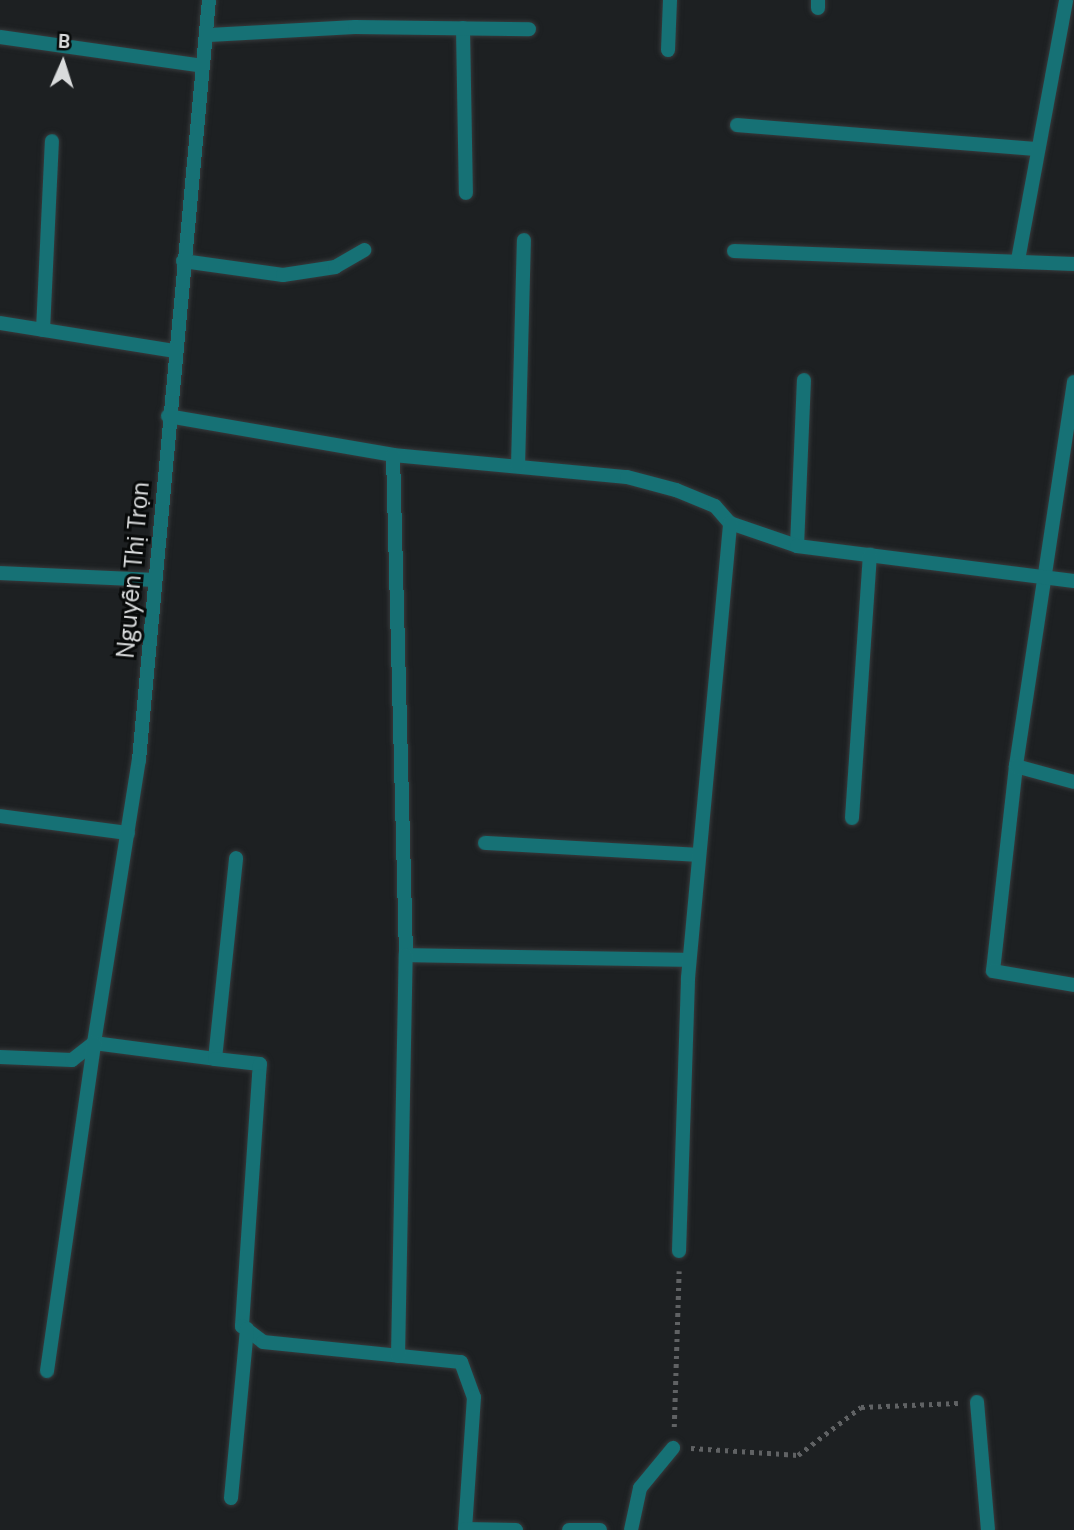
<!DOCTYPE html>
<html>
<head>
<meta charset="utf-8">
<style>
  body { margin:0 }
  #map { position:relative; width:1074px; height:1530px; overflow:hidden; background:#1d2022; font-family:"DM Sans",sans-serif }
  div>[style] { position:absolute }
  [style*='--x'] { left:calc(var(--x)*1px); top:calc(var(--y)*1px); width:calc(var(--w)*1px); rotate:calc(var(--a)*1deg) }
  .path>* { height:4.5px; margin-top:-2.25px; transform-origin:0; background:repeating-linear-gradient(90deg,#606264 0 3.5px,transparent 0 8.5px) }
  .roads { filter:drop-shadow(0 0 2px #373a3c) drop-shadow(0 0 2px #373a3c) }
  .lane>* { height:14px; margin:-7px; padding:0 7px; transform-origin:7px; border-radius:7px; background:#167175 }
  .street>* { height:14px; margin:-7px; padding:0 7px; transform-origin:7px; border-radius:7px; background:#167175 }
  span { translate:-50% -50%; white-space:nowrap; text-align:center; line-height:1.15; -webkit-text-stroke:6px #080a0a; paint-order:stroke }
  .street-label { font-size:24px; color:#d9dbdc }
  .north { position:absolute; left:28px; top:28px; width:70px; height:70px; -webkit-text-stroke:5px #080a0a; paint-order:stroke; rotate:3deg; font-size:19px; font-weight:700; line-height:28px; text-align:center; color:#d9dbdc }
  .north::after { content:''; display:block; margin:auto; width:24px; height:32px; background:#d9dbdc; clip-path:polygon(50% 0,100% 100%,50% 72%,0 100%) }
</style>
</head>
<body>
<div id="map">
  <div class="path">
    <i style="--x:674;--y:1427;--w:156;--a:-88.2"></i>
    <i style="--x:691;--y:1448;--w:107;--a:3.7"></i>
    <i style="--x:798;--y:1455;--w:79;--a:-37.3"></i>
    <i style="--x:861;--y:1407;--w:97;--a:-2.4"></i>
  </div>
  <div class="roads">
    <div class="lane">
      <i style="--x:183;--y:261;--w:101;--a:8"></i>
      <i style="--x:283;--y:275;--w:53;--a:-8.7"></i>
      <i style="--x:335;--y:267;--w:34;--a:-30"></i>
      <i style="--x:797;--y:546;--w:166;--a:-87.6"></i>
      <i style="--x:94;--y:1043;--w:122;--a:7.5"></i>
      <i style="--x:215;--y:1059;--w:202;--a:-84"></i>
      <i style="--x:215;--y:1059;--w:45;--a:6.3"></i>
      <i style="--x:260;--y:1064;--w:12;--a:95"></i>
    </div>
    <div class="street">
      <i style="--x:818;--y:8;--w:8;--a:-90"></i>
      <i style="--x:463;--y:28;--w:165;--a:89"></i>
      <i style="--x:209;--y:35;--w:146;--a:-3.1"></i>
      <i style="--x:355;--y:27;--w:174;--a:0.7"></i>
      <i style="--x:0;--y:37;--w:205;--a:8.1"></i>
      <i style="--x:668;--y:50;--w:50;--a:-87.7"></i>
      <i style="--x:737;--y:125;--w:302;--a:4.6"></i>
      <i style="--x:734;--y:251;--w:340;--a:2.2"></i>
      <i style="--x:1018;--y:260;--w:264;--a:-79.5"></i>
      <i style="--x:0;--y:323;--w:177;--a:9.1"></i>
      <i style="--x:43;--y:330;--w:189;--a:-87.3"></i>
      <i style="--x:1074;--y:382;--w:388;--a:98.6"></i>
      <i style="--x:1016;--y:766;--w:206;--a:96.4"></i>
      <i style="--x:993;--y:971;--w:82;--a:9.8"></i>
      <i style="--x:168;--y:416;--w:228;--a:9.8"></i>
      <i style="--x:393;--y:455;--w:235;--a:5.4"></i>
      <i style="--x:627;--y:477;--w:51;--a:14.9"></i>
      <i style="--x:676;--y:490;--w:42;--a:22.3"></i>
      <i style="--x:715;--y:506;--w:23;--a:49"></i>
      <i style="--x:730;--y:523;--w:71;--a:18.9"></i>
      <i style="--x:797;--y:546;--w:279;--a:7.2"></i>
      <i style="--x:393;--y:455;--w:500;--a:88.51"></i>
      <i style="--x:406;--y:955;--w:283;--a:1"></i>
      <i style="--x:518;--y:466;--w:226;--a:-88.5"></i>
      <i style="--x:0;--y:573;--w:154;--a:2.6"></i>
      <i style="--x:1016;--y:766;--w:60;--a:15.4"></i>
      <i style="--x:0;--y:816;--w:129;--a:7.6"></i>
      <i style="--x:852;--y:818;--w:264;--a:-86.1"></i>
      <i style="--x:485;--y:843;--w:213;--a:3.2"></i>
      <i style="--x:0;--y:1057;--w:72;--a:2.4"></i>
      <i style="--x:72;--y:1060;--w:28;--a:-38"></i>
      <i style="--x:94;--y:1043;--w:287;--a:-81"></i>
      <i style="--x:139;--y:760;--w:763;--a:-84.74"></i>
      <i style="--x:259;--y:1076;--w:251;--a:93.9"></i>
      <i style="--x:242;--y:1326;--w:26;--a:37"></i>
      <i style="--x:263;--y:1342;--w:199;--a:5.8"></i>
      <i style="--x:461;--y:1362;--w:37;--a:70"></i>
      <i style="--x:474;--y:1397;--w:133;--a:93.9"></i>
      <i style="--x:679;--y:1251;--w:273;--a:-88.1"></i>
      <i style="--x:688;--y:978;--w:457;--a:-84.7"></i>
      <i style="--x:398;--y:1356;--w:401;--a:-88.9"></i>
      <i style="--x:47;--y:1371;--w:331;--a:-81.8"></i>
      <i style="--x:977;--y:1402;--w:128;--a:85.1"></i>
      <i style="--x:231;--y:1498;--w:170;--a:-84.6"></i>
      <i style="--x:465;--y:1529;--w:51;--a:1.1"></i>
      <i style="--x:569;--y:1530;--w:31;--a:0"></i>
      <i style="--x:631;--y:1530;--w:43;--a:-77.9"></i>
      <i style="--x:640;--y:1488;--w:52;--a:-50.5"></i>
    </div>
  </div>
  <div class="street-label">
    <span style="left:133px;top:570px;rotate:-85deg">Nguyễn Thị Trọn</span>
  </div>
  <div class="north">B</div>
</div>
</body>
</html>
